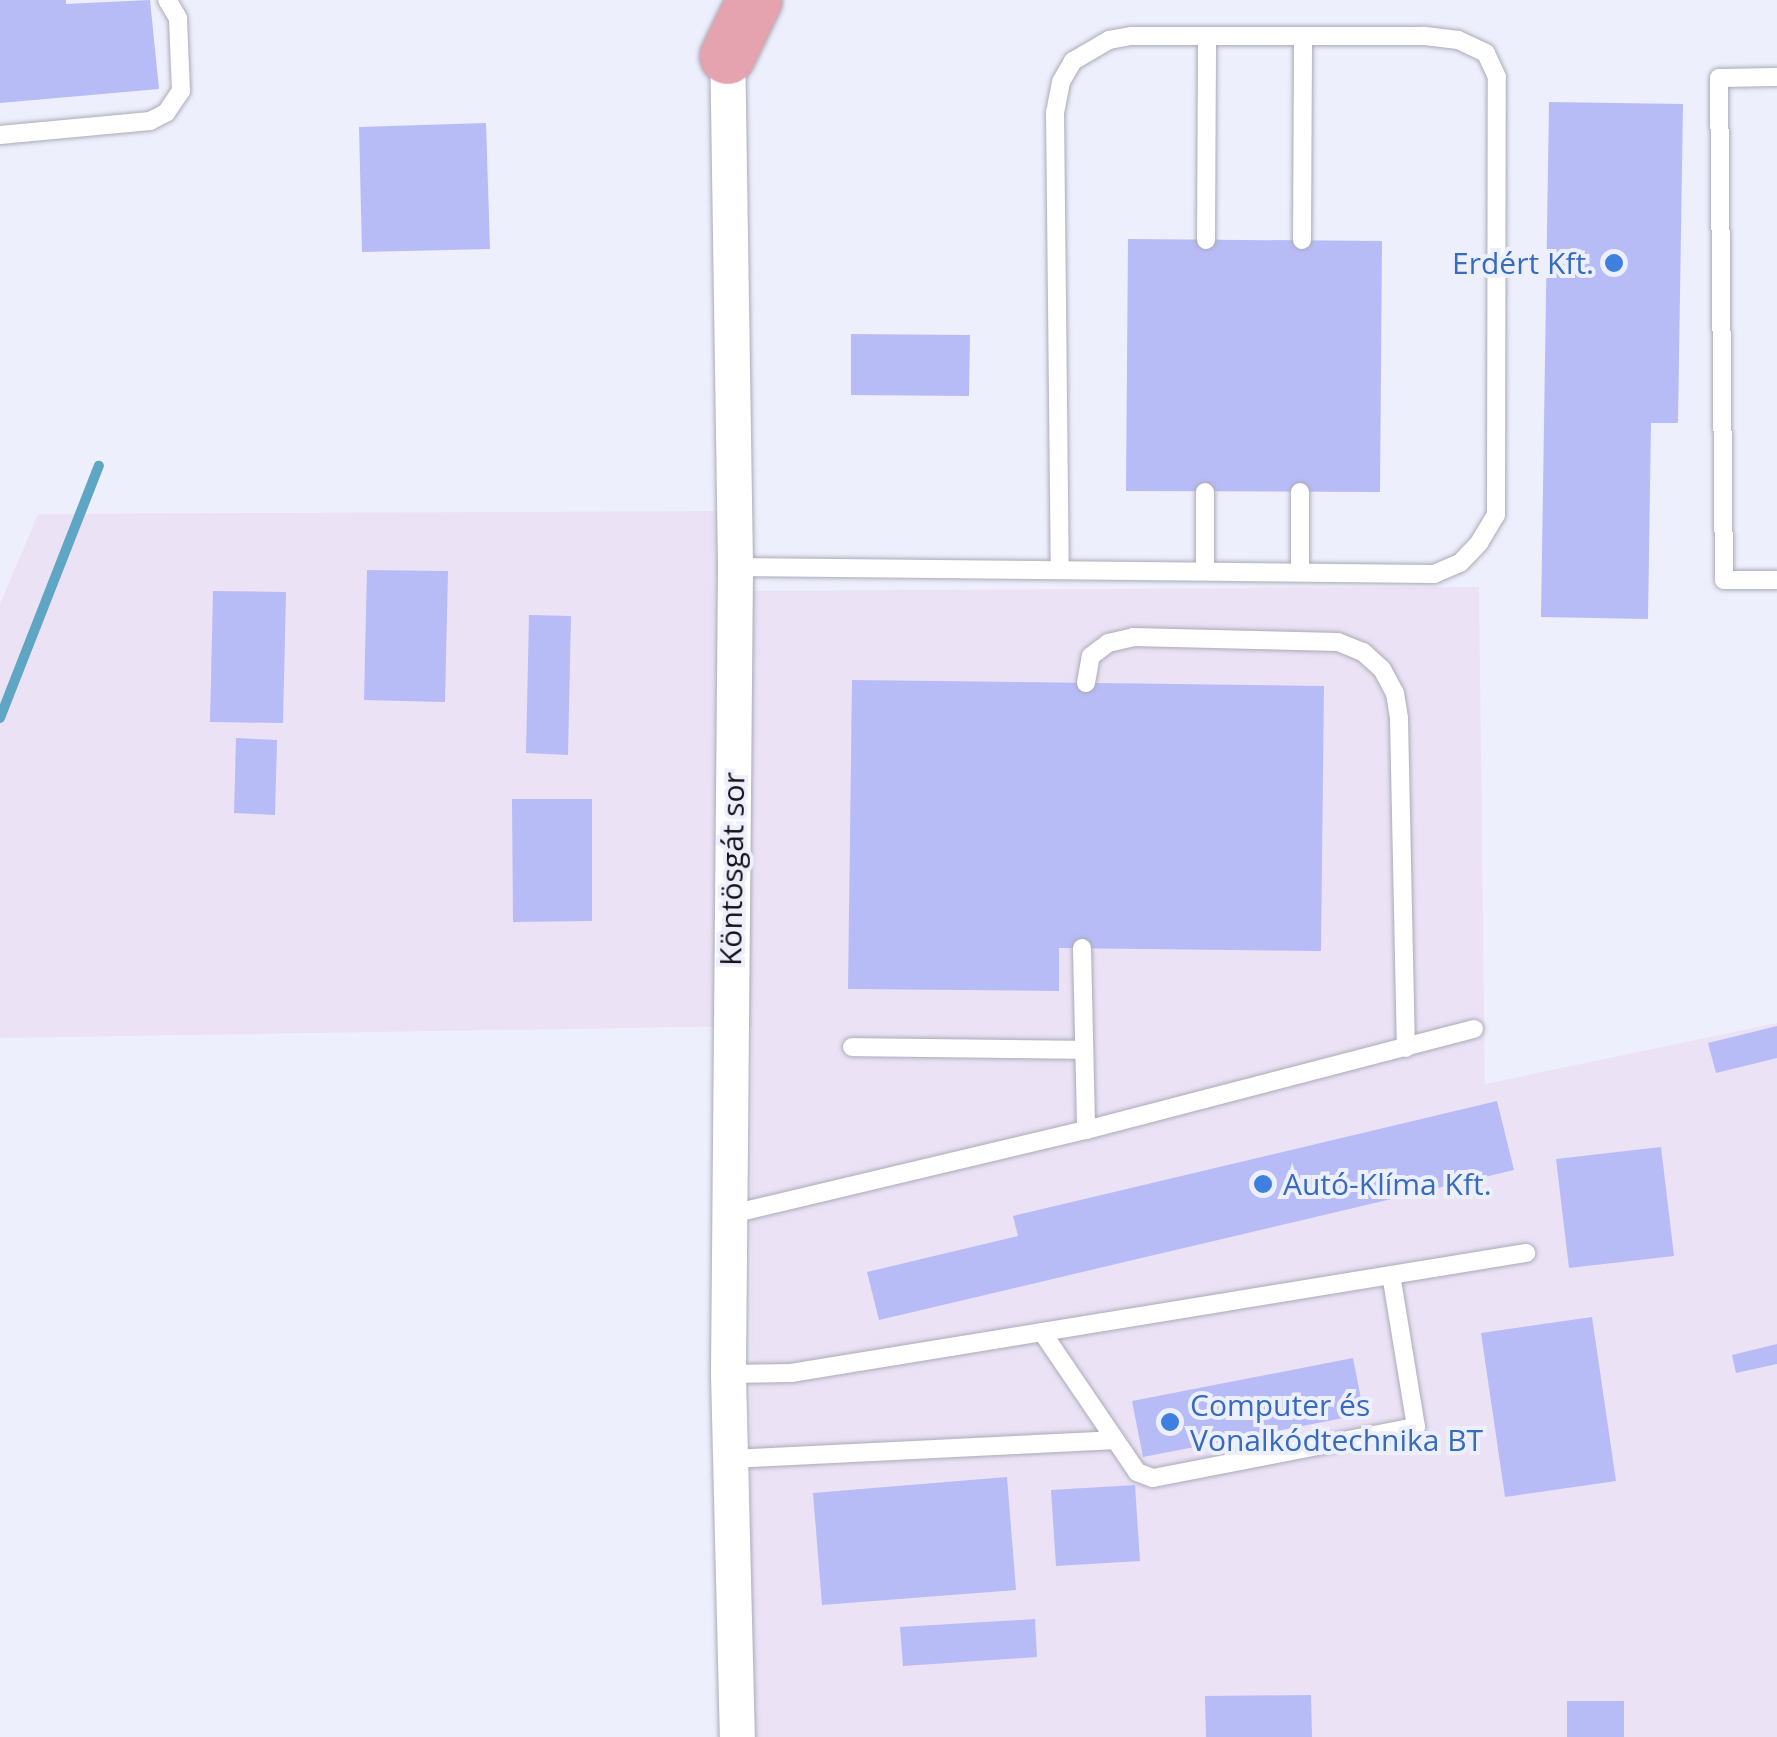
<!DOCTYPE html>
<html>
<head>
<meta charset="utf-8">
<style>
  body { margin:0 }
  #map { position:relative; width:1777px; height:1737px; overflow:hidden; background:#eeeffc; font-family:"Open Sans",sans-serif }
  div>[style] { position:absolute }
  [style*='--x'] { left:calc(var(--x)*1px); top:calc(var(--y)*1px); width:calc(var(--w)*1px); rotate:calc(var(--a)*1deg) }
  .industrial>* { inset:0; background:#ece2f6 }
  .stream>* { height:10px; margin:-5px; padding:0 5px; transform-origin:5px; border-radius:5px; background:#5ea6c3 }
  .building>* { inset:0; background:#b7bcf7 }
  .roads { filter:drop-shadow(0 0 2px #aaabb7) drop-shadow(0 0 2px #aaabb7) }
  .lane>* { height:18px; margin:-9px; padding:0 9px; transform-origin:9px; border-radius:9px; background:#fff }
  .street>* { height:35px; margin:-17.5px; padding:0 17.5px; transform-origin:17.5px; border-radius:17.5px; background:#fff }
  .primary>* { height:55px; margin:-27.5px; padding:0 27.5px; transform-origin:27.5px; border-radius:27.5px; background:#e5a3af }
  .dots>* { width:28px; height:28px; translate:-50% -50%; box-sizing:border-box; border:5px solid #eeeffc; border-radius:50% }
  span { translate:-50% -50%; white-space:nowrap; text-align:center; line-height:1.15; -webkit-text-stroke:8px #eeeffc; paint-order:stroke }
  .shop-label { font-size:30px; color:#366cbe }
  .right { translate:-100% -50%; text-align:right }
  .left { translate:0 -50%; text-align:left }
  .street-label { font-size:30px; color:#141418 }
</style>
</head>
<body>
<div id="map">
  <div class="industrial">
    <i style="clip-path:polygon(726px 511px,727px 591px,1479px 587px,1485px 1084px,1777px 1023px,1777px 1737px,750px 1737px,752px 1026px,0 1038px,0 604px,38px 514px)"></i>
  </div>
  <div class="stream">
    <i style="--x:0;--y:718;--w:271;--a:-68.6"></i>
  </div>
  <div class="building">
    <i style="clip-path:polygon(0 0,66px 0,66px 4px,150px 0,159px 89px,0 103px)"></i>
    <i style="clip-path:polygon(1549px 102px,1683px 104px,1678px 423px,1651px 423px,1648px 619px,1541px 617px)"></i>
    <i style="clip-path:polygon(486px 123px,490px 249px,362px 252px,359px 127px)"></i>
    <i style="clip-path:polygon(1128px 239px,1382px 241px,1380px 492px,1126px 491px)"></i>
    <i style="clip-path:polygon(851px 334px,970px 335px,969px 396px,851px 395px)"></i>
    <i style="clip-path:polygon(367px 570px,448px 571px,445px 702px,364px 700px)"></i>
    <i style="clip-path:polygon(213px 591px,286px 592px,283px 723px,210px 722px)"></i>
    <i style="clip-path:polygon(529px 615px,571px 616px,568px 755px,526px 753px)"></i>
    <i style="clip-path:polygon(852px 680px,1324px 686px,1321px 951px,1059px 948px,1059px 991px,848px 989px)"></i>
    <i style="clip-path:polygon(236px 738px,277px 740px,275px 815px,234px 813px)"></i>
    <i style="clip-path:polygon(512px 799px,592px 799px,592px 921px,513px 922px)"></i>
    <i style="clip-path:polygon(1777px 1026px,1777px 1058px,1716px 1073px,1708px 1043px)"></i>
    <i style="clip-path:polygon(1497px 1101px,1514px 1170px,879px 1320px,867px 1272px,1018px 1236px,1013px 1216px)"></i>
    <i style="clip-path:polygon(1661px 1147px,1674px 1256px,1569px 1268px,1556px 1159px)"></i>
    <i style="clip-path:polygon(1592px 1317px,1616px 1481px,1505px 1497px,1481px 1333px)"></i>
    <i style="clip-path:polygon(1777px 1344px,1777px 1364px,1736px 1373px,1732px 1355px)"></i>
    <i style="clip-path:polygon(1353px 1358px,1364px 1414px,1143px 1457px,1132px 1401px)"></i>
    <i style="clip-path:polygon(1007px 1477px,1016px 1590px,822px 1605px,813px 1493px)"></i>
    <i style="clip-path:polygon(1135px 1485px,1140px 1561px,1056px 1566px,1051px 1490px)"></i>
    <i style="clip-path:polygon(1035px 1619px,1037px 1657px,903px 1666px,900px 1627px)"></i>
    <i style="clip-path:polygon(1311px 1695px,1312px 1737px,1206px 1737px,1205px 1696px)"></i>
    <i style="clip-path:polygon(1567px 1701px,1624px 1701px,1624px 1737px,1567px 1737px)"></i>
  </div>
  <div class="roads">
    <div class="lane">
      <i style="--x:1777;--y:77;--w:58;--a:179"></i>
      <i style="--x:1719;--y:78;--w:502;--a:89.43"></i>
      <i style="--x:1724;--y:580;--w:53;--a:0"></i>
      <i style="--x:0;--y:135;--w:151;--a:-5.3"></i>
      <i style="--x:150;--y:121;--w:18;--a:-27"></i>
      <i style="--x:166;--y:113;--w:27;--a:-56"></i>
      <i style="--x:181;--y:91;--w:73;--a:-92.4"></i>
      <i style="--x:178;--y:18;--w:21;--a:-121"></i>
      <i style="--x:1206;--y:240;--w:204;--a:-89.7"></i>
      <i style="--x:1302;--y:240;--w:204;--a:-89.7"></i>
      <i style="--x:735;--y:567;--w:699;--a:0.57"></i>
      <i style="--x:1434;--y:574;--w:28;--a:-23"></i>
      <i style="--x:1460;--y:563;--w:28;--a:-46"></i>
      <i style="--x:1479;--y:543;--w:33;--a:-59"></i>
      <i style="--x:1496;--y:515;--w:438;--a:-89.9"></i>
      <i style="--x:1497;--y:77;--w:26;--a:-115"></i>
      <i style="--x:1486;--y:53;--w:31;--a:-155"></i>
      <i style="--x:1458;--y:40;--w:35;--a:-173"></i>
      <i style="--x:1423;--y:36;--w:292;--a:180"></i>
      <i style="--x:1131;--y:36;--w:22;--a:170"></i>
      <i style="--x:1109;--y:40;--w:42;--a:149.7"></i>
      <i style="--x:1073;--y:61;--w:24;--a:120"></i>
      <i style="--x:1061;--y:82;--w:31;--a:101"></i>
      <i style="--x:1055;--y:112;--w:456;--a:89.4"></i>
      <i style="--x:1205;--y:570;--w:78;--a:-90"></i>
      <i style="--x:1300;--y:571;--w:79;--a:-90"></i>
      <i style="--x:1086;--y:683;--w:27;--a:-80"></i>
      <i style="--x:1091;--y:656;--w:21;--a:-37"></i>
      <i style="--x:1108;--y:643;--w:26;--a:-13"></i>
      <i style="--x:1133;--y:637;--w:205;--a:1.4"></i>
      <i style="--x:1338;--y:642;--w:27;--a:22"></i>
      <i style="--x:1363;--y:652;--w:25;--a:42"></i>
      <i style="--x:1382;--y:669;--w:27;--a:62"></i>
      <i style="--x:1395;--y:693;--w:26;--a:81"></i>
      <i style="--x:1399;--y:719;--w:329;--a:88.8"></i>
      <i style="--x:1082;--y:948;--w:182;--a:88.7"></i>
      <i style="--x:852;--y:1047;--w:232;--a:0.7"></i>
      <i style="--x:728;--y:1215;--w:368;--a:-13.4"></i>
      <i style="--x:1086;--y:1130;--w:401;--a:-14.6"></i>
      <i style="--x:1042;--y:1332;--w:169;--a:55.8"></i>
      <i style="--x:1137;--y:1472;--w:17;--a:21"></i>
      <i style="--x:1153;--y:1478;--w:268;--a:-11"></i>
      <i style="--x:1416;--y:1427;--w:154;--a:-99.3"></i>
      <i style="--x:728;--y:1374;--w:63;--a:-0.9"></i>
      <i style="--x:791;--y:1373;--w:745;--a:-9.27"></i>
      <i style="--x:730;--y:1459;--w:384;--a:-2.8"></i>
    </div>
    <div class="street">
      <i style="--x:727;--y:38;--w:529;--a:89.13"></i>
      <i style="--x:735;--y:567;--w:807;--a:90.5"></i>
      <i style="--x:728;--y:1374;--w:363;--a:88.6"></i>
    </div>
    <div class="primary">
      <i style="--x:727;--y:56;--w:62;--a:-64.3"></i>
    </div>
  </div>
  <div class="dots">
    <i style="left:1614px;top:263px;background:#3f7fe0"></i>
    <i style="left:1263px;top:1184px;background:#3f7fe0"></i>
    <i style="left:1170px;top:1422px;background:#3f7fe0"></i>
  </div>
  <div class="shop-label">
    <span class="right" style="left:1594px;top:263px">Erdért Kft.</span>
    <span class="left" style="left:1283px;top:1184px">Autó-Klíma Kft.</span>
    <span class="left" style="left:1190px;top:1422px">Computer és<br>Vonalkódtechnika BT</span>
  </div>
  <div class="street-label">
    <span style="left:732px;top:869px;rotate:-89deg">Köntösgát sor</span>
  </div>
</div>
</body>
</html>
